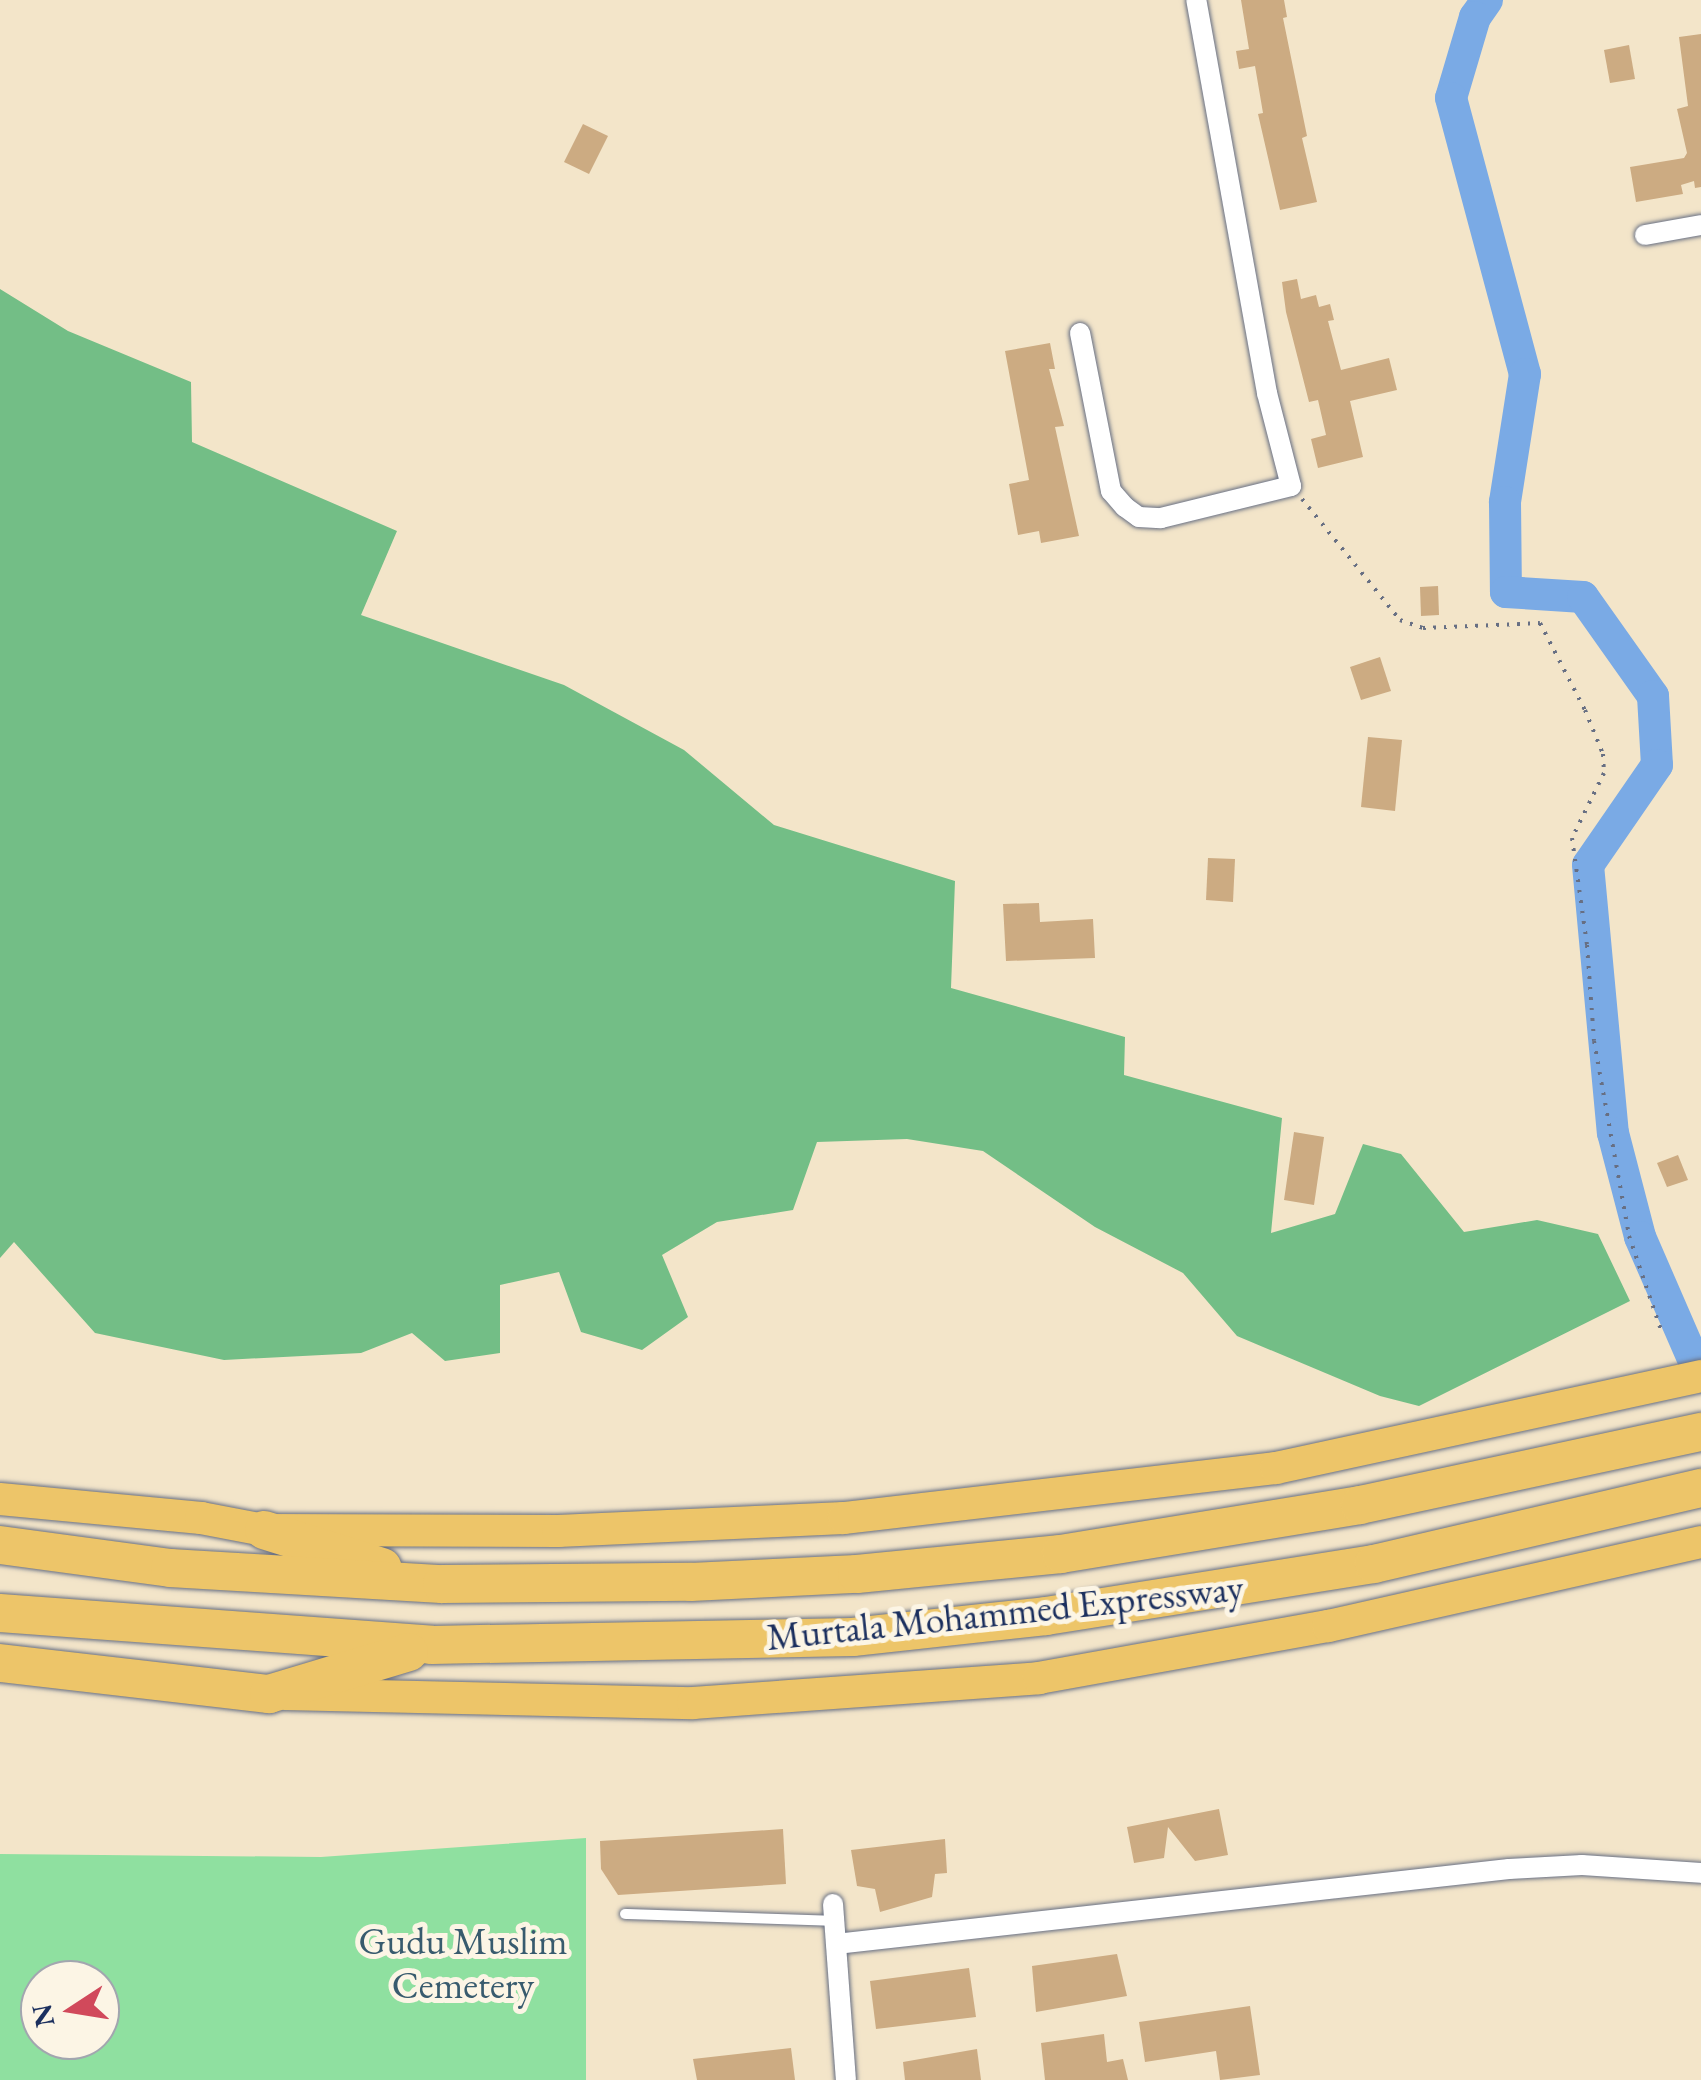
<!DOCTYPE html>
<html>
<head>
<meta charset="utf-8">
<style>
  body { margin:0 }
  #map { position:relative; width:1701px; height:2080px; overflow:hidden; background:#f3e5c9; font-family:"EB Garamond",serif }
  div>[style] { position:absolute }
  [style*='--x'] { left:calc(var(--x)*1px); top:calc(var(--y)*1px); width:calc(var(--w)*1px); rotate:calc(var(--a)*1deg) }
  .green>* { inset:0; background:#8fe0a0 }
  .forest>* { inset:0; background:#73be86 }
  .river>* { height:32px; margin:-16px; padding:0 16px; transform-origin:16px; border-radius:16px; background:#7aaae5 }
  .building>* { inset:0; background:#ccab82 }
  .path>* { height:4px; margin-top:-2px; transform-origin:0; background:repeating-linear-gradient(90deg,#676f83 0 2.5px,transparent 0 10.5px) }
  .roads { filter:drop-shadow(0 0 2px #676f83) drop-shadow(0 0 2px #676f83) }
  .lane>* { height:10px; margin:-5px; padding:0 5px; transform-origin:5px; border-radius:5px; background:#fff }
  .street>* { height:20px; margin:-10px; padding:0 10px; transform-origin:10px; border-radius:10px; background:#fff }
  .primary>* { height:32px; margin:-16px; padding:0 16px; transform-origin:16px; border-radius:16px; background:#edc569 }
  .highway>* { height:38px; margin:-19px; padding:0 19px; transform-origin:19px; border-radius:19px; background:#edc569 }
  span { translate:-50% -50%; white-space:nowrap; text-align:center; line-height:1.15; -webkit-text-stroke:10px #fcf5e5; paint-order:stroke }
  .street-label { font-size:38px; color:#1b2f5e }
  .park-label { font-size:38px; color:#385b6e }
  .north { position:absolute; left:20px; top:1960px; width:100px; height:100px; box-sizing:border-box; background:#fcf5e5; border:2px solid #a2a6af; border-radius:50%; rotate:258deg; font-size:28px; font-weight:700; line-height:40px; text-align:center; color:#1b2f5e }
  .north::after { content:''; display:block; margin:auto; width:35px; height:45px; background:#d1495b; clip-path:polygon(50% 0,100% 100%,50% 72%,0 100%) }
</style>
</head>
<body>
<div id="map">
  <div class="green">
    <i style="clip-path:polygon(evenodd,586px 1838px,586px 2080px,0 2080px,0 1854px,321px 1857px,586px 1838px,40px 1980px,100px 1980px,100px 2040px,40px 2040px,40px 1980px)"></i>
  </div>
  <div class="forest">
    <i style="clip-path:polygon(0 289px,68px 331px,191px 382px,192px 442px,397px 531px,361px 615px,564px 685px,684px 750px,774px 825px,955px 881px,951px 988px,1125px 1037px,1124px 1075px,1282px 1118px,1271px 1233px,1335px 1214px,1363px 1144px,1401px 1154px,1464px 1232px,1537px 1220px,1598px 1234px,1630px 1301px,1419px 1406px,1380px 1396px,1237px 1336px,1183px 1273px,1095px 1227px,983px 1151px,907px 1139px,817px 1142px,793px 1210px,717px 1222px,662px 1255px,688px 1317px,642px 1350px,581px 1332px,559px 1272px,500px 1285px,500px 1353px,445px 1361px,412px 1333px,361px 1353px,224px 1360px,95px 1333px,14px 1242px,0 1258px)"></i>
  </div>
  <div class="river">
    <i style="--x:1487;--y:0;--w:21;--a:125"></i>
    <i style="--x:1475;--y:17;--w:84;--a:106.5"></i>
    <i style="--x:1451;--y:98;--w:286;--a:75"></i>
    <i style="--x:1525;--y:374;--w:130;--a:98.9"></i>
    <i style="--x:1505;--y:502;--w:90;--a:89.4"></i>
    <i style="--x:1506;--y:592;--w:77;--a:3.7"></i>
    <i style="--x:1583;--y:597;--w:121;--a:54.7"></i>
    <i style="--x:1653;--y:696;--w:69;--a:86.7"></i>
    <i style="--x:1657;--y:765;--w:121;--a:124.6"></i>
    <i style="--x:1588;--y:865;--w:269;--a:84.7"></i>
    <i style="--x:1613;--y:1133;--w:107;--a:75.4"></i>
    <i style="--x:1640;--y:1237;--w:153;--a:66.5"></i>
  </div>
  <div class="building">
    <i style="clip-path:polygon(1241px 0,1284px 0,1287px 17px,1283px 18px,1307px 136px,1302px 138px,1317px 202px,1280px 210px,1258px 114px,1263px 113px,1255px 66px,1239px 69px,1236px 51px,1249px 49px)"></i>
    <i style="clip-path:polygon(1701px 34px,1701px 187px,1695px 188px,1694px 181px,1681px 185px,1683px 194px,1636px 202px,1630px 167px,1684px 158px,1687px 153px,1677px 109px,1688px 106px,1679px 37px)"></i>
    <i style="clip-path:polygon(1629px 45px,1635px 79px,1610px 83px,1604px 50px)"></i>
    <i style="clip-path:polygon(583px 124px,608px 136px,589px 174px,564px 162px)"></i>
    <i style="clip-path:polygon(1297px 279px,1301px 299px,1316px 295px,1319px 307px,1330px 304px,1334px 320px,1328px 321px,1341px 370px,1389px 358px,1397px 390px,1350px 401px,1363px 457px,1318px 468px,1311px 439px,1326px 435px,1318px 400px,1309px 402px,1286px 312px,1282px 282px)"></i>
    <i style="clip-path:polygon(1050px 343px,1055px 369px,1049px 369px,1064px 426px,1055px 427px,1079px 536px,1041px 543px,1039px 531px,1018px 535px,1009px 484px,1029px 480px,1005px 351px)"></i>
    <i style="clip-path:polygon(1438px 586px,1439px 615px,1421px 616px,1420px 587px)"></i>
    <i style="clip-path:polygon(1380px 657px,1391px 691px,1361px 700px,1350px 667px)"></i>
    <i style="clip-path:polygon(1368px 737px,1402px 740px,1395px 811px,1361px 807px)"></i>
    <i style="clip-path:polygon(1208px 858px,1235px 859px,1233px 902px,1206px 900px)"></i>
    <i style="clip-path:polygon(1039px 903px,1040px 922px,1093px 919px,1095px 958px,1006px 961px,1003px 904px)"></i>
    <i style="clip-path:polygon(1294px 1132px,1324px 1137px,1314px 1205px,1284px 1200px)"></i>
    <i style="clip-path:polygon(1678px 1155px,1688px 1180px,1667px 1187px,1657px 1163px)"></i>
    <i style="clip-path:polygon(1219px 1809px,1228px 1855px,1195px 1861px,1168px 1827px,1164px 1858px,1134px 1863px,1127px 1827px)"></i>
    <i style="clip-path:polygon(783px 1829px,786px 1884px,618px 1895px,601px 1869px,600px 1841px)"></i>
    <i style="clip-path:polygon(945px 1839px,947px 1873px,935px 1874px,932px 1897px,880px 1912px,875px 1889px,857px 1886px,851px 1850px)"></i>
    <i style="clip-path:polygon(1117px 1954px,1127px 1996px,1036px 2012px,1032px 1966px)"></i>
    <i style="clip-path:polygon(969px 1968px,976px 2017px,876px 2029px,870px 1981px)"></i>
    <i style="clip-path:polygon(1250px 2006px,1260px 2075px,1220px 2080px,1216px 2051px,1145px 2062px,1139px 2022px)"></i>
    <i style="clip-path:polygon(1104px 2034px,1107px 2062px,1123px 2059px,1128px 2080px,1045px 2080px,1041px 2043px)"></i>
    <i style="clip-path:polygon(791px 2048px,795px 2080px,697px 2080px,693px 2059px)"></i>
    <i style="clip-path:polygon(977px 2049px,981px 2080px,905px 2080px,903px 2062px)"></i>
  </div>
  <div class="path">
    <i style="--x:1302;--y:499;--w:156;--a:51"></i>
    <i style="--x:1400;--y:620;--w:24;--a:19"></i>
    <i style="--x:1423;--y:628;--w:117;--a:-2.4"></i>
    <i style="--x:1540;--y:623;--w:98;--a:62.7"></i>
    <i style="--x:1585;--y:710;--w:48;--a:67.8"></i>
    <i style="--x:1603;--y:754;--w:19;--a:87"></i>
    <i style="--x:1604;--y:773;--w:72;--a:116.2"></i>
    <i style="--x:1572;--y:838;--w:108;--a:82"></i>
    <i style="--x:1587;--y:945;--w:96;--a:85.8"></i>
    <i style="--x:1594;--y:1041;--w:198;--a:79.8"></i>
    <i style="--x:1629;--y:1236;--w:99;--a:71.2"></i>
  </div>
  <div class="roads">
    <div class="lane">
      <i style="--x:625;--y:1914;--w:208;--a:1.9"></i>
    </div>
    <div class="street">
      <i style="--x:1645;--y:235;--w:57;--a:-10.1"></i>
      <i style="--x:1080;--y:333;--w:161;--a:78.9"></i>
      <i style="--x:1111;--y:491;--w:21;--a:49"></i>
      <i style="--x:1125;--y:507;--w:17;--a:36"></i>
      <i style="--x:1139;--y:517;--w:22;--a:3"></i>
      <i style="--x:1161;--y:518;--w:134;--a:-13.8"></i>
      <i style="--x:1291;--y:486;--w:96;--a:-104.5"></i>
      <i style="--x:1267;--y:393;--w:399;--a:-100.2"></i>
      <i style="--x:833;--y:1904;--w:176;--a:85.8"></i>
      <i style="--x:836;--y:1944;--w:677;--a:-6.36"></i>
      <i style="--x:1509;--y:1869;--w:73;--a:-3.1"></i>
      <i style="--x:1582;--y:1865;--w:119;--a:3.8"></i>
    </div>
    <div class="primary">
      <i style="--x:0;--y:1499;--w:202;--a:5.4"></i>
      <i style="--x:201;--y:1518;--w:64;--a:10.8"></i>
      <i style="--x:264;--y:1530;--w:294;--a:0.2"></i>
      <i style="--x:558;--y:1531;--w:286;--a:-2.6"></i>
      <i style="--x:844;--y:1518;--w:435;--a:-6.6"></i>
      <i style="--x:1276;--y:1468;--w:435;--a:-12.2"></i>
      <i style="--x:285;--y:1694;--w:408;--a:1.3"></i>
      <i style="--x:693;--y:1703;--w:347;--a:-4.1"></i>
      <i style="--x:1039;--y:1678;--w:294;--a:-10.2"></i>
      <i style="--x:1328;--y:1626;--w:382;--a:-12.7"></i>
    </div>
    <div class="highway">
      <i style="--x:264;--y:1530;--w:124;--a:17.4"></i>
      <i style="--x:0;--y:1545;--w:172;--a:7.7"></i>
      <i style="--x:170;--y:1568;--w:272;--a:3.4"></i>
      <i style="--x:442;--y:1584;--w:249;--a:-0.5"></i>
      <i style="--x:691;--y:1582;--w:166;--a:-2.8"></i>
      <i style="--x:857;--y:1574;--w:205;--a:-5.6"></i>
      <i style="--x:1061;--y:1554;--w:303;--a:-9.3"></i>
      <i style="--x:1360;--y:1505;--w:349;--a:-12.1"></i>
      <i style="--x:0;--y:1613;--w:433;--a:4.2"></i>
      <i style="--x:432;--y:1645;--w:421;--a:-1.1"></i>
      <i style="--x:853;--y:1637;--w:194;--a:-6.2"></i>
      <i style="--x:1046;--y:1616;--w:332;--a:-9"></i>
      <i style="--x:1374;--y:1564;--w:336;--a:-13.1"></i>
      <i style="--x:0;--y:1663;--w:271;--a:6.6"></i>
      <i style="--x:269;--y:1694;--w:146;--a:-16.7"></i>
    </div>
  </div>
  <div class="street-label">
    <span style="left:1005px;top:1612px;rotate:-6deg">Murtala Mohammed Expressway</span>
  </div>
  <div class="park-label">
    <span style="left:463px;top:1963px">Gudu Muslim<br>Cemetery</span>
  </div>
  <div class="north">N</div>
</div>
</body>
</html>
